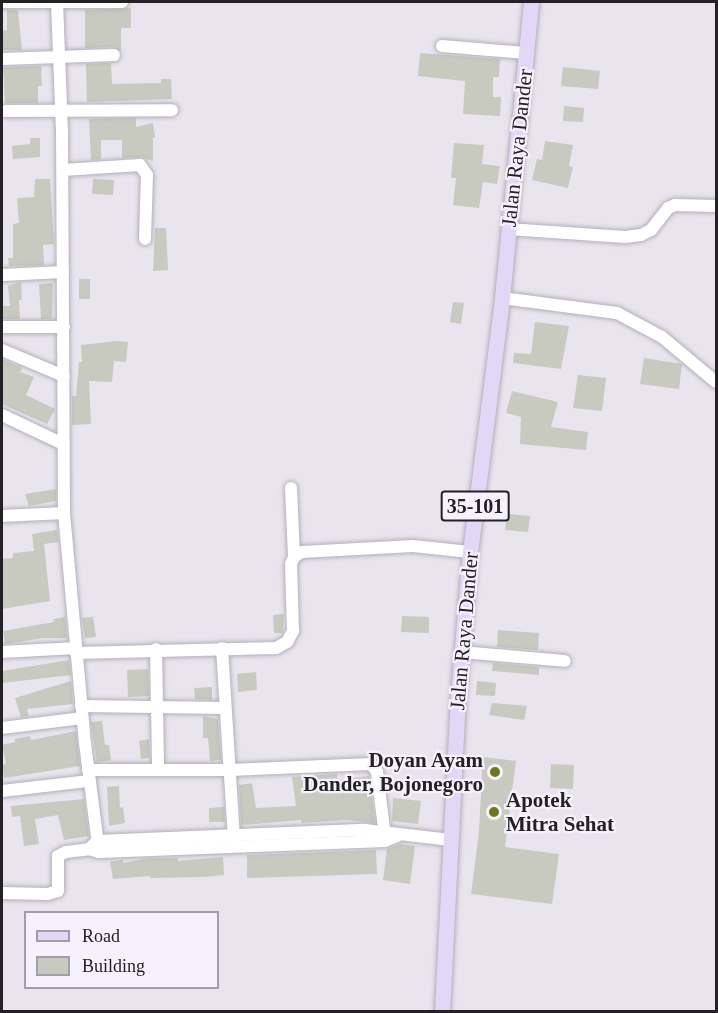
<!DOCTYPE html>
<html>
<head>
<meta charset="utf-8">
<style>
  body { margin:0 }
  #map { position:relative; width:718px; height:1013px; overflow:hidden; background:#e9e5ef; font-family:Georgia,serif }
  div>[style] { position:absolute }
  [style*='--x'] { left:calc(var(--x)*1px); top:calc(var(--y)*1px); width:calc(var(--w)*1px); rotate:calc(var(--a)*1deg) }
  .building>* { inset:0; background:#c8c9bf }
  .roads { filter:drop-shadow(0 0 2px #b3afb9) drop-shadow(0 0 2px #b3afb9) }
  .minor>* { height:12px; margin:-6px; padding:0 6px; transform-origin:6px; border-radius:6px; background:#fff }
  .major>* { height:15px; margin:-7.5px; padding:0 7.5px; transform-origin:7.5px; border-radius:7.5px; background:#e3d7f8 }
  .dots>* { width:16px; height:16px; translate:-50% -50%; box-sizing:border-box; border:3px solid #f6f2fd; border-radius:50% }
  span { translate:-50% -50%; white-space:nowrap; text-align:center; line-height:1.15; -webkit-text-stroke:4.5px #f6f2fd; paint-order:stroke }
  .shield-label span { padding:2px 4px; background:#f6f2fd; border:2px solid; border-radius:4px; -webkit-text-stroke-width:0 }
  .shield-label { font-size:20px; color:#232125; font-weight:700 }
  .street-label { font-size:21px; color:#232125 }
  .poi-label { font-size:21px; color:#232125; font-weight:700 }
  .right { translate:-100% -50%; text-align:right }
  .left { translate:0 -50%; text-align:left }
  .frame { position:absolute; inset:0; border:3px solid #232125; pointer-events:none }
  .legend { position:absolute; left:24px; top:911px; width:195px; height:78px; box-sizing:border-box; background:#f6f2fd; border:2px solid #a29ea7; margin:0; padding:8px 10px; list-style:none; font-size:18px; color:#232125 }
  .legend li { display:flex; align-items:center; gap:12px; height:30px }
  .legend b { width:30px; border:2px solid #a29ea7 }
</style>
</head>
<body>
<div id="map">
  <div class="building">
    <i style="clip-path:polygon(131px 8px,131px 28px,121px 28px,121px 51px,114px 47px,85px 48px,85px 10px)"></i>
    <i style="clip-path:polygon(7px 10px,18px 10px,22px 50px,2px 50px,2px 31px,7px 30px)"></i>
    <i style="clip-path:polygon(420px 53px,500px 59px,499px 77px,493px 77px,493px 97px,501px 97px,500px 116px,463px 114px,465px 81px,418px 76px)"></i>
    <i style="clip-path:polygon(111px 63px,112px 84px,161px 83px,161px 79px,171px 79px,172px 99px,87px 102px,86px 64px)"></i>
    <i style="clip-path:polygon(41px 66px,42px 86px,38px 86px,38px 103px,5px 103px,3px 67px)"></i>
    <i style="clip-path:polygon(563px 67px,600px 71px,598px 89px,561px 86px)"></i>
    <i style="clip-path:polygon(564px 106px,584px 108px,583px 122px,563px 121px)"></i>
    <i style="clip-path:polygon(136px 118px,136px 127px,153px 123px,155px 137px,153px 138px,153px 161px,140px 157px,122px 158px,122px 140px,101px 140px,101px 159px,91px 160px,89px 119px)"></i>
    <i style="clip-path:polygon(30px 138px,40px 138px,40px 157px,13px 159px,12px 146px,30px 144px)"></i>
    <i style="clip-path:polygon(545px 141px,573px 145px,569px 166px,573px 167px,568px 188px,532px 180px,537px 159px,542px 160px)"></i>
    <i style="clip-path:polygon(454px 143px,484px 145px,482px 164px,500px 166px,497px 184px,483px 182px,479px 208px,453px 205px,456px 178px,451px 178px)"></i>
    <i style="clip-path:polygon(35px 179px,50px 179px,54px 244px,43px 245px,44px 265px,9px 266px,8px 258px,13px 258px,13px 224px,19px 223px,17px 198px,34px 197px)"></i>
    <i style="clip-path:polygon(93px 179px,114px 180px,113px 195px,92px 194px)"></i>
    <i style="clip-path:polygon(155px 228px,166px 228px,168px 270px,153px 271px)"></i>
    <i style="clip-path:polygon(79px 279px,90px 279px,90px 299px,79px 299px)"></i>
    <i style="clip-path:polygon(21px 282px,22px 300px,19px 300px,20px 319px,2px 319px,2px 306px,10px 306px,8px 286px)"></i>
    <i style="clip-path:polygon(53px 283px,52px 319px,41px 319px,39px 284px)"></i>
    <i style="clip-path:polygon(453px 302px,464px 303px,461px 324px,450px 322px)"></i>
    <i style="clip-path:polygon(535px 322px,569px 326px,561px 369px,513px 363px,514px 353px,531px 354px)"></i>
    <i style="clip-path:polygon(117px 341px,128px 342px,126px 362px,114px 361px,112px 382px,89px 381px,91px 424px,72px 425px,72px 396px,76px 396px,79px 362px,82px 362px,81px 345px)"></i>
    <i style="clip-path:polygon(644px 358px,682px 364px,679px 389px,640px 384px)"></i>
    <i style="clip-path:polygon(2px 359px,22px 368px,20px 372px,34px 377px,26px 395px,55px 409px,47px 424px,2px 404px)"></i>
    <i style="clip-path:polygon(578px 375px,606px 378px,602px 411px,573px 408px)"></i>
    <i style="clip-path:polygon(512px 391px,558px 402px,551px 427px,588px 432px,586px 450px,520px 444px,521px 417px,506px 413px)"></i>
    <i style="clip-path:polygon(56px 489px,56px 501px,29px 506px,25px 494px)"></i>
    <i style="clip-path:polygon(507px 514px,530px 516px,528px 532px,505px 530px)"></i>
    <i style="clip-path:polygon(57px 530px,58px 542px,44px 544px,50px 601px,2px 609px,2px 559px,13px 558px,13px 553px,34px 551px,32px 534px)"></i>
    <i style="clip-path:polygon(284px 614px,283px 633px,274px 633px,273px 615px)"></i>
    <i style="clip-path:polygon(402px 616px,429px 617px,429px 633px,401px 632px)"></i>
    <i style="clip-path:polygon(65px 617px,67px 638px,43px 638px,5px 644px,3px 631px,54px 622px,53px 619px)"></i>
    <i style="clip-path:polygon(93px 617px,96px 637px,85px 638px,82px 618px)"></i>
    <i style="clip-path:polygon(498px 630px,539px 633px,538px 650px,497px 647px)"></i>
    <i style="clip-path:polygon(69px 660px,71px 675px,2px 683px,2px 671px)"></i>
    <i style="clip-path:polygon(493px 663px,539px 667px,539px 675px,492px 671px)"></i>
    <i style="clip-path:polygon(148px 669px,149px 696px,128px 697px,127px 670px)"></i>
    <i style="clip-path:polygon(256px 672px,257px 690px,238px 692px,237px 674px)"></i>
    <i style="clip-path:polygon(71px 681px,73px 704px,27px 709px,29px 716px,21px 717px,15px 698px)"></i>
    <i style="clip-path:polygon(477px 681px,496px 683px,495px 696px,476px 695px)"></i>
    <i style="clip-path:polygon(212px 687px,212px 700px,195px 699px,194px 688px)"></i>
    <i style="clip-path:polygon(492px 703px,527px 706px,524px 720px,489px 715px)"></i>
    <i style="clip-path:polygon(203px 716px,218px 719px,221px 760px,210px 761px,208px 738px,203px 738px)"></i>
    <i style="clip-path:polygon(102px 721px,105px 745px,109px 745px,111px 760px,97px 762px,91px 722px)"></i>
    <i style="clip-path:polygon(76px 731px,80px 766px,4px 778px,2px 765px,6px 764px,2px 745px,15px 742px,15px 739px,30px 736px,31px 740px)"></i>
    <i style="clip-path:polygon(149px 739px,150px 758px,141px 759px,139px 741px)"></i>
    <i style="clip-path:polygon(483px 757px,516px 761px,505px 847px,559px 854px,552px 904px,471px 894px,479px 831px)"></i>
    <i style="clip-path:polygon(551px 764px,574px 765px,573px 789px,550px 788px)"></i>
    <i style="clip-path:polygon(337px 774px,337px 780px,369px 776px,375px 823px,347px 820px,301px 823px,301px 820px,241px 825px,239px 785px,252px 783px,256px 808px,296px 806px,292px 777px)"></i>
    <i style="clip-path:polygon(119px 786px,120px 808px,123px 807px,125px 823px,109px 826px,107px 787px)"></i>
    <i style="clip-path:polygon(393px 798px,421px 801px,418px 824px,392px 821px)"></i>
    <i style="clip-path:polygon(84px 799px,89px 836px,64px 840px,58px 815px,35px 819px,39px 844px,24px 846px,20px 816px,12px 817px,11px 806px)"></i>
    <i style="clip-path:polygon(224px 807px,225px 822px,209px 822px,209px 808px)"></i>
    <i style="clip-path:polygon(400px 844px,415px 846px,410px 884px,383px 880px,387px 849px)"></i>
    <i style="clip-path:polygon(376px 850px,377px 874px,247px 878px,247px 855px)"></i>
    <i style="clip-path:polygon(223px 857px,224px 875px,204px 877px,150px 878px,150px 876px,113px 879px,110px 862px,123px 860px,123px 863px,149px 858px,178px 858px,178px 861px)"></i>
  </div>
  <div class="roads">
    <div class="minor">
      <i style="--x:2;--y:2;--w:120;--a:0"></i>
      <i style="--x:57;--y:2;--w:128;--a:87.8"></i>
      <i style="--x:62;--y:130;--w:383;--a:89.7"></i>
      <i style="--x:64;--y:513;--w:231;--a:84.8"></i>
      <i style="--x:85;--y:743;--w:110;--a:82.7"></i>
      <i style="--x:442;--y:46;--w:84;--a:4.8"></i>
      <i style="--x:2;--y:59;--w:112;--a:-2"></i>
      <i style="--x:5;--y:111;--w:167;--a:-0.3"></i>
      <i style="--x:63;--y:170;--w:77;--a:-3.7"></i>
      <i style="--x:140;--y:165;--w:12;--a:55"></i>
      <i style="--x:147;--y:175;--w:64;--a:91.8"></i>
      <i style="--x:508;--y:229;--w:117;--a:3.9"></i>
      <i style="--x:625;--y:237;--w:16;--a:-7"></i>
      <i style="--x:641;--y:235;--w:11;--a:-27"></i>
      <i style="--x:651;--y:230;--w:28;--a:-52"></i>
      <i style="--x:668;--y:208;--w:8;--a:-23"></i>
      <i style="--x:675;--y:205;--w:41;--a:1.4"></i>
      <i style="--x:2;--y:275;--w:61;--a:-2.8"></i>
      <i style="--x:502;--y:298;--w:116;--a:7.4"></i>
      <i style="--x:617;--y:313;--w:51;--a:28.1"></i>
      <i style="--x:662;--y:337;--w:70;--a:39.8"></i>
      <i style="--x:2;--y:327;--w:62;--a:0"></i>
      <i style="--x:2;--y:350;--w:67;--a:22.8"></i>
      <i style="--x:2;--y:415;--w:68;--a:25.4"></i>
      <i style="--x:291;--y:488;--w:69;--a:87.5"></i>
      <i style="--x:2;--y:516;--w:62;--a:-2.8"></i>
      <i style="--x:222;--y:648;--w:193;--a:86.4"></i>
      <i style="--x:156;--y:649;--w:120;--a:89"></i>
      <i style="--x:2;--y:652;--w:73;--a:-3.1"></i>
      <i style="--x:461;--y:652;--w:104;--a:4.9"></i>
      <i style="--x:76;--y:653;--w:200;--a:-1.4"></i>
      <i style="--x:276;--y:648;--w:13;--a:-29"></i>
      <i style="--x:287;--y:642;--w:13;--a:-61"></i>
      <i style="--x:293;--y:631;--w:67;--a:-91.7"></i>
      <i style="--x:291;--y:564;--w:8;--a:-67"></i>
      <i style="--x:294;--y:557;--w:9;--a:-32"></i>
      <i style="--x:302;--y:552;--w:111;--a:-3.1"></i>
      <i style="--x:413;--y:546;--w:57;--a:6"></i>
      <i style="--x:81;--y:706;--w:144;--a:0.8"></i>
      <i style="--x:2;--y:728;--w:81;--a:-7.1"></i>
      <i style="--x:88;--y:770;--w:142;--a:0"></i>
      <i style="--x:230;--y:770;--w:141;--a:-2.4"></i>
      <i style="--x:371;--y:764;--w:10;--a:53"></i>
      <i style="--x:377;--y:772;--w:64;--a:82.9"></i>
      <i style="--x:2;--y:791;--w:88;--a:-6.6"></i>
      <i style="--x:92;--y:846;--w:7;--a:-45"></i>
      <i style="--x:97;--y:841;--w:268;--a:-2.4"></i>
      <i style="--x:365;--y:830;--w:86;--a:6.7"></i>
      <i style="--x:2;--y:893;--w:46;--a:1.2"></i>
      <i style="--x:48;--y:894;--w:10;--a:-17"></i>
      <i style="--x:58;--y:891;--w:35;--a:-90"></i>
      <i style="--x:58;--y:856;--w:9;--a:-27"></i>
      <i style="--x:66;--y:852;--w:23;--a:-7"></i>
      <i style="--x:89;--y:849;--w:10;--a:17"></i>
      <i style="--x:99;--y:852;--w:286;--a:-2.2"></i>
      <i style="--x:385;--y:841;--w:13;--a:-23"></i>
    </div>
    <div class="major">
      <i style="--x:442;--y:1012;--w:317;--a:-87.1"></i>
      <i style="--x:458;--y:695;--w:144;--a:-85.2"></i>
      <i style="--x:470;--y:552;--w:256;--a:-82.8"></i>
      <i style="--x:502;--y:298;--w:297;--a:-84.4"></i>
    </div>
  </div>
  <div class="dots">
    <i style="left:495px;top:772px;background:#70761f"></i>
    <i style="left:494px;top:812px;background:#70761f"></i>
  </div>
  <div class="shield-label">
    <span style="left:475px;top:506px">35-101</span>
  </div>
  <div class="street-label">
    <span style="left:517px;top:148px;rotate:-84deg">Jalan Raya Dander</span>
    <span style="left:464px;top:631px;rotate:-85deg">Jalan Raya Dander</span>
  </div>
  <div class="poi-label">
    <span class="right" style="left:483px;top:772px">Doyan Ayam<br>Dander, Bojonegoro</span>
    <span class="left" style="left:506px;top:812px">Apotek<br>Mitra Sehat</span>
  </div>
  <div class="frame"></div>
  <ul class="legend">
  <li><b style="height:8px;background:#e3d7f8"></b>Road</li>
  <li><b style="height:16px;background:#c8c9bf"></b>Building</li>
  </ul>
</div>
</body>
</html>
